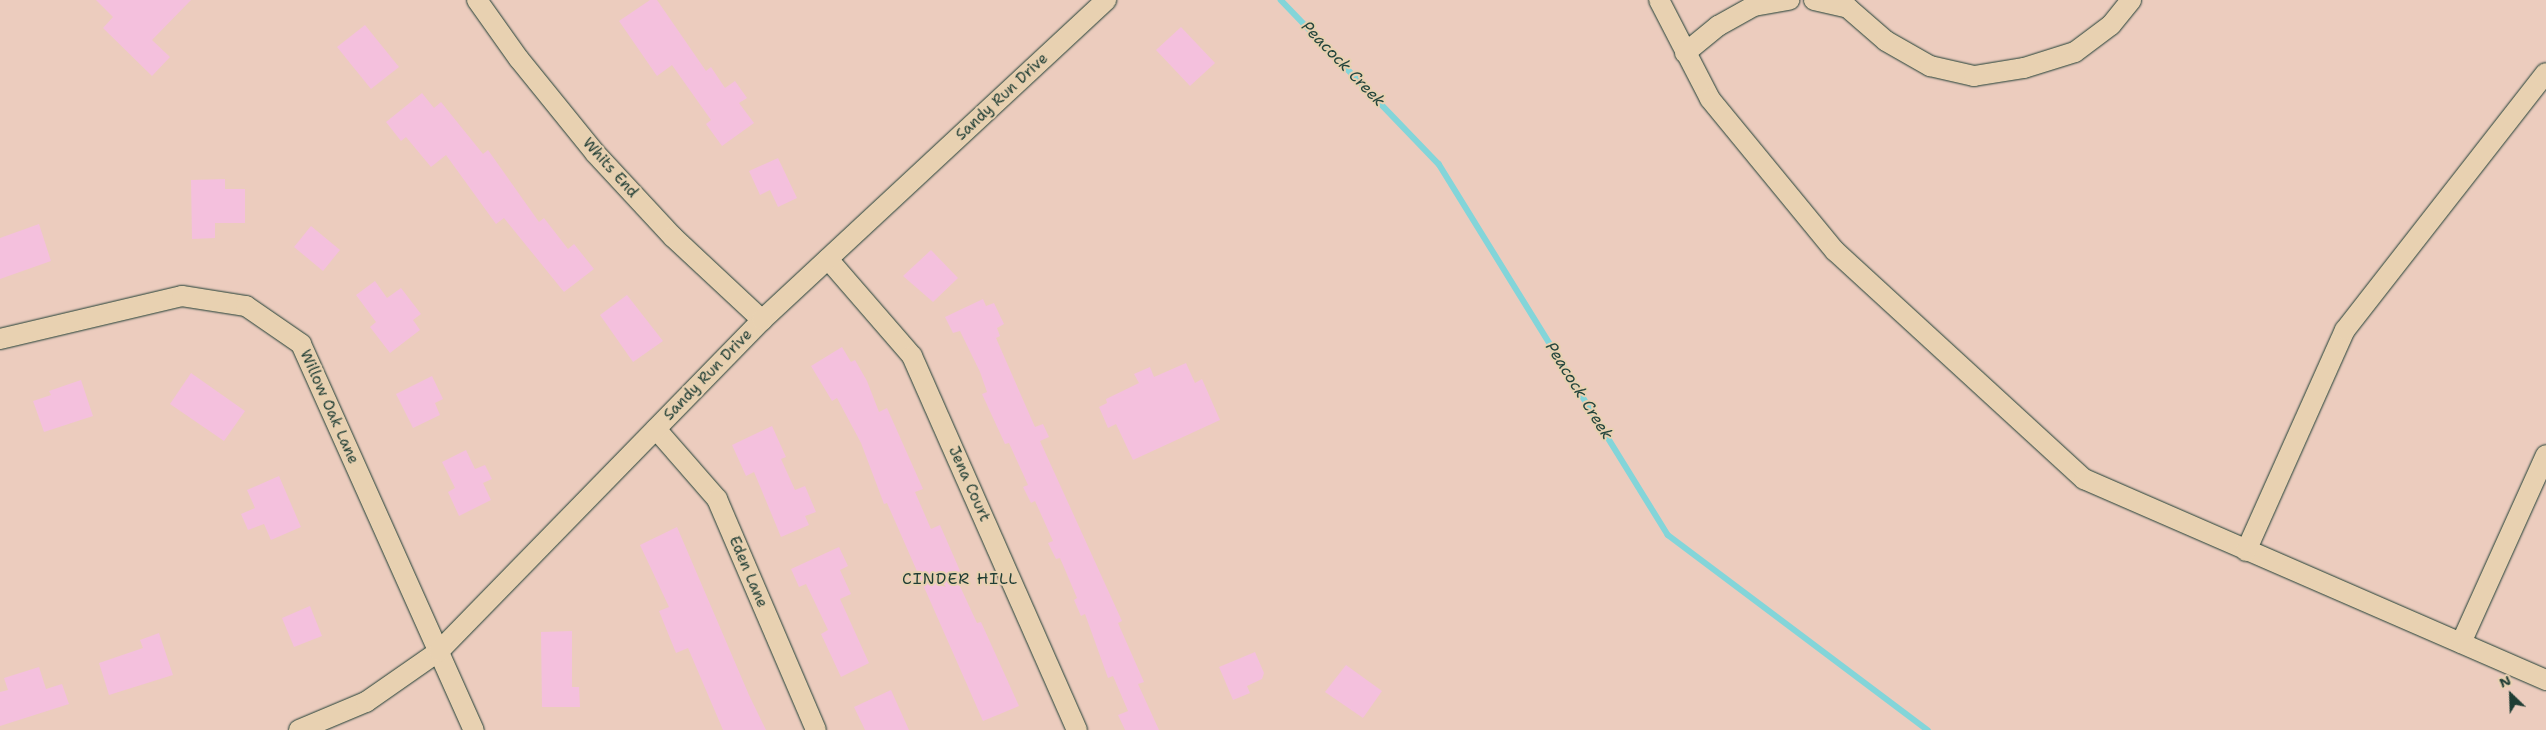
<!DOCTYPE html>
<html>
<head>
<meta charset="utf-8">
<style>
  body { margin:0 }
  #map { position:relative; width:2546px; height:730px; overflow:hidden; background:#ecccbe; font-family:"Shantell Sans",sans-serif }
  div>[style] { position:absolute }
  [style*='--x'] { left:calc(var(--x)*1px); top:calc(var(--y)*1px); width:calc(var(--w)*1px); rotate:calc(var(--a)*1deg) }
  .stream>* { height:5.5px; margin:-2.75px; padding:0 2.75px; transform-origin:2.75px; border-radius:2.75px; background:#83d5d9 }
  .building>* { inset:0; background:#f4c0dd }
  .roads { filter:drop-shadow(0 0 1px #1f3d34) drop-shadow(0 0 1px #1f3d34) }
  .minor>* { height:20px; margin:-10px; padding:0 10px; transform-origin:10px; border-radius:10px; background:#e8d1b1 }
  span { translate:-50% -50%; white-space:nowrap; text-align:center; line-height:1.15; -webkit-text-stroke:4px #e8d1b1; paint-order:stroke }
  .street-label { font-size:15px; color:#1f3d34 }
  .water-label { font-size:16px; color:#24453c; font-style:italic }
  .neighbourhood-label { font-size:16px; color:#1f3d34; letter-spacing:1px }
  .north { position:absolute; left:2486px; top:670px; width:50px; height:50px; -webkit-text-stroke:4px #e8d1b1; paint-order:stroke; rotate:336deg; font-size:14px; font-weight:700; line-height:20px; text-align:center; color:#1f3d34 }
  .north::after { content:''; display:block; margin:auto; width:18px; height:22px; background:#1f3d34; clip-path:polygon(50% 0,100% 100%,50% 72%,0 100%) }
</style>
</head>
<body>
<div id="map">
  <div class="stream">
    <i style="--x:1281;--y:0;--w:228;--a:46.1"></i>
    <i style="--x:1439;--y:164;--w:436;--a:58.3"></i>
    <i style="--x:1668;--y:535;--w:325;--a:36.9"></i>
  </div>
  <div class="building">
    <i style="clip-path:polygon(96px 0,191px 0,152px 40px,170px 57px,152px 76px,103px 28px,113px 17px)"></i>
    <i style="clip-path:polygon(650px 0,657px 0,706px 71px,711px 67px,725px 88px,735px 81px,747px 98px,739px 103px,754px 123px,722px 146px,706px 124px,711px 120px,672px 65px,657px 76px,619px 21px)"></i>
    <i style="clip-path:polygon(365px 25px,399px 67px,371px 89px,337px 47px)"></i>
    <i style="clip-path:polygon(1181px 27px,1215px 63px,1190px 86px,1156px 50px)"></i>
    <i style="clip-path:polygon(422px 93px,434px 108px,441px 102px,483px 154px,488px 150px,539px 222px,544px 218px,568px 249px,574px 244px,594px 269px,564px 292px,504px 218px,496px 224px,446px 155px,431px 167px,406px 137px,401px 141px,386px 122px)"></i>
    <i style="clip-path:polygon(778px 158px,797px 198px,778px 207px,770px 190px,760px 195px,749px 171px)"></i>
    <i style="clip-path:polygon(225px 179px,225px 189px,245px 189px,245px 223px,215px 223px,215px 238px,192px 239px,191px 180px)"></i>
    <i style="clip-path:polygon(39px 224px,51px 261px,0 279px,0 238px)"></i>
    <i style="clip-path:polygon(311px 226px,340px 250px,323px 271px,294px 247px)"></i>
    <i style="clip-path:polygon(931px 250px,958px 278px,933px 302px,903px 276px)"></i>
    <i style="clip-path:polygon(375px 281px,387px 298px,401px 288px,421px 314px,413px 320px,420px 330px,390px 353px,370px 327px,376px 322px,356px 295px)"></i>
    <i style="clip-path:polygon(627px 295px,663px 341px,633px 362px,600px 315px)"></i>
    <i style="clip-path:polygon(983px 299px,986px 306px,994px 303px,1004px 324px,997px 328px,1000px 336px,996px 338px,1035px 427px,1043px 424px,1049px 437px,1040px 441px,1122px 621px,1118px 623px,1144px 682px,1138px 684px,1159px 730px,1125px 730px,1118px 715px,1128px 711px,1113px 676px,1108px 678px,1085px 614px,1081px 616px,1074px 600px,1077px 598px,1060px 558px,1056px 559px,1048px 543px,1053px 541px,1035px 501px,1031px 503px,1023px 487px,1028px 485px,1009px 443px,1005px 444px,982px 394px,987px 392px,980px 372px,960px 331px,953px 333px,945px 317px)"></i>
    <i style="clip-path:polygon(842px 347px,851px 362px,855px 360px,867px 381px,879px 412px,887px 408px,923px 489px,915px 492px,931px 529px,940px 525px,964px 580px,958px 582px,977px 623px,981px 622px,1019px 706px,983px 721px,887px 503px,884px 504px,861px 443px,837px 398px,832px 401px,811px 366px)"></i>
    <i style="clip-path:polygon(1186px 363px,1195px 383px,1202px 379px,1220px 420px,1133px 460px,1116px 424px,1108px 428px,1099px 407px,1107px 403px,1106px 399px,1139px 383px,1134px 374px,1150px 367px,1154px 377px)"></i>
    <i style="clip-path:polygon(191px 373px,245px 411px,224px 441px,170px 404px)"></i>
    <i style="clip-path:polygon(432px 376px,443px 399px,435px 403px,440px 415px,413px 428px,396px 394px)"></i>
    <i style="clip-path:polygon(81px 380px,93px 416px,44px 432px,33px 401px,51px 395px,49px 391px)"></i>
    <i style="clip-path:polygon(772px 426px,786px 457px,781px 459px,795px 490px,805px 486px,816px 512px,805px 516px,809px 525px,781px 537px,754px 472px,746px 476px,732px 445px)"></i>
    <i style="clip-path:polygon(466px 450px,475px 469px,485px 465px,492px 479px,483px 483px,491px 500px,459px 516px,448px 492px,455px 488px,442px 462px)"></i>
    <i style="clip-path:polygon(279px 476px,301px 527px,271px 540px,264px 524px,248px 530px,241px 514px,255px 508px,247px 490px)"></i>
    <i style="clip-path:polygon(677px 527px,749px 695px,766px 730px,723px 730px,688px 648px,676px 653px,659px 611px,669px 607px,640px 545px)"></i>
    <i style="clip-path:polygon(839px 547px,848px 566px,840px 570px,851px 594px,840px 599px,869px 663px,841px 677px,821px 634px,828px 630px,806px 584px,799px 587px,791px 569px)"></i>
    <i style="clip-path:polygon(310px 606px,322px 636px,294px 647px,282px 618px)"></i>
    <i style="clip-path:polygon(572px 631px,572px 687px,579px 687px,580px 707px,542px 707px,541px 632px)"></i>
    <i style="clip-path:polygon(159px 633px,173px 675px,109px 695px,99px 663px,143px 648px,140px 640px)"></i>
    <i style="clip-path:polygon(1255px 652px,1264px 673px,1262px 679px,1247px 686px,1250px 693px,1233px 700px,1219px 667px)"></i>
    <i style="clip-path:polygon(1346px 665px,1382px 691px,1363px 718px,1325px 692px)"></i>
    <i style="clip-path:polygon(39px 667px,46px 689px,62px 684px,69px 704px,0 726px,0 692px,8px 690px,4px 678px)"></i>
    <i style="clip-path:polygon(891px 690px,909px 730px,865px 730px,854px 707px)"></i>
  </div>
  <div class="roads">
    <div class="minor">
      <i style="--x:477;--y:0;--w:72;--a:54.6"></i>
      <i style="--x:519;--y:59;--w:121;--a:51"></i>
      <i style="--x:595;--y:153;--w:115;--a:47.1"></i>
      <i style="--x:673;--y:237;--w:122;--a:43"></i>
      <i style="--x:1659;--y:0;--w:111;--a:62.7"></i>
      <i style="--x:1710;--y:99;--w:197;--a:50.6"></i>
      <i style="--x:1835;--y:251;--w:338;--a:42.5"></i>
      <i style="--x:2084;--y:479;--w:504;--a:23.51"></i>
      <i style="--x:1814;--y:0;--w:35;--a:13"></i>
      <i style="--x:1848;--y:8;--w:50;--a:41"></i>
      <i style="--x:1886;--y:41;--w:51;--a:29.6"></i>
      <i style="--x:1930;--y:66;--w:45;--a:12.8"></i>
      <i style="--x:1974;--y:76;--w:51;--a:-9.1"></i>
      <i style="--x:2024;--y:68;--w:53;--a:-17.4"></i>
      <i style="--x:2075;--y:52;--w:45;--a:-36.9"></i>
      <i style="--x:2111;--y:25;--w:32;--a:-51"></i>
      <i style="--x:1685;--y:53;--w:43;--a:-39.3"></i>
      <i style="--x:1718;--y:26;--w:41;--a:-29.1"></i>
      <i style="--x:1754;--y:6;--w:36;--a:-10"></i>
      <i style="--x:828;--y:259;--w:128;--a:49.1"></i>
      <i style="--x:912;--y:356;--w:409;--a:66.2"></i>
      <i style="--x:0;--y:339;--w:187;--a:-13.3"></i>
      <i style="--x:182;--y:296;--w:65;--a:8.9"></i>
      <i style="--x:246;--y:306;--w:67;--a:34.6"></i>
      <i style="--x:301;--y:344;--w:423;--a:65.9"></i>
      <i style="--x:656;--y:429;--w:93;--a:48.9"></i>
      <i style="--x:717;--y:499;--w:251;--a:66.8"></i>
      <i style="--x:2246;--y:551;--w:242;--a:-65.9"></i>
      <i style="--x:2345;--y:330;--w:326;--a:-52"></i>
      <i style="--x:2461;--y:643;--w:206;--a:-65.7"></i>
      <i style="--x:299;--y:730;--w:73;--a:-22.7"></i>
      <i style="--x:366;--y:702;--w:89;--a:-34.9"></i>
      <i style="--x:439;--y:651;--w:462;--a:-45.7"></i>
      <i style="--x:762;--y:320;--w:470;--a:-42.9"></i>
    </div>
  </div>
  <div class="street-label">
    <span style="left:1002px;top:97px;rotate:-43deg">Sandy Run Drive</span>
    <span style="left:610px;top:168px;rotate:48deg">Whits End</span>
    <span style="left:708px;top:375px;rotate:-46deg">Sandy Run Drive</span>
    <span style="left:329px;top:407px;rotate:66deg">Willow Oak Lane</span>
    <span style="left:969px;top:484px;rotate:66deg">Jena Court</span>
    <span style="left:748px;top:572px;rotate:67deg">Eden Lane</span>
  </div>
  <div class="water-label">
    <span style="left:1343px;top:64px;rotate:46deg">Peacock Creek</span>
    <span style="left:1579px;top:391px;rotate:58deg">Peacock Creek</span>
  </div>
  <div class="neighbourhood-label">
    <span style="left:960px;top:579px">CINDER HILL</span>
  </div>
  <div class="north">N</div>
</div>
</body>
</html>
